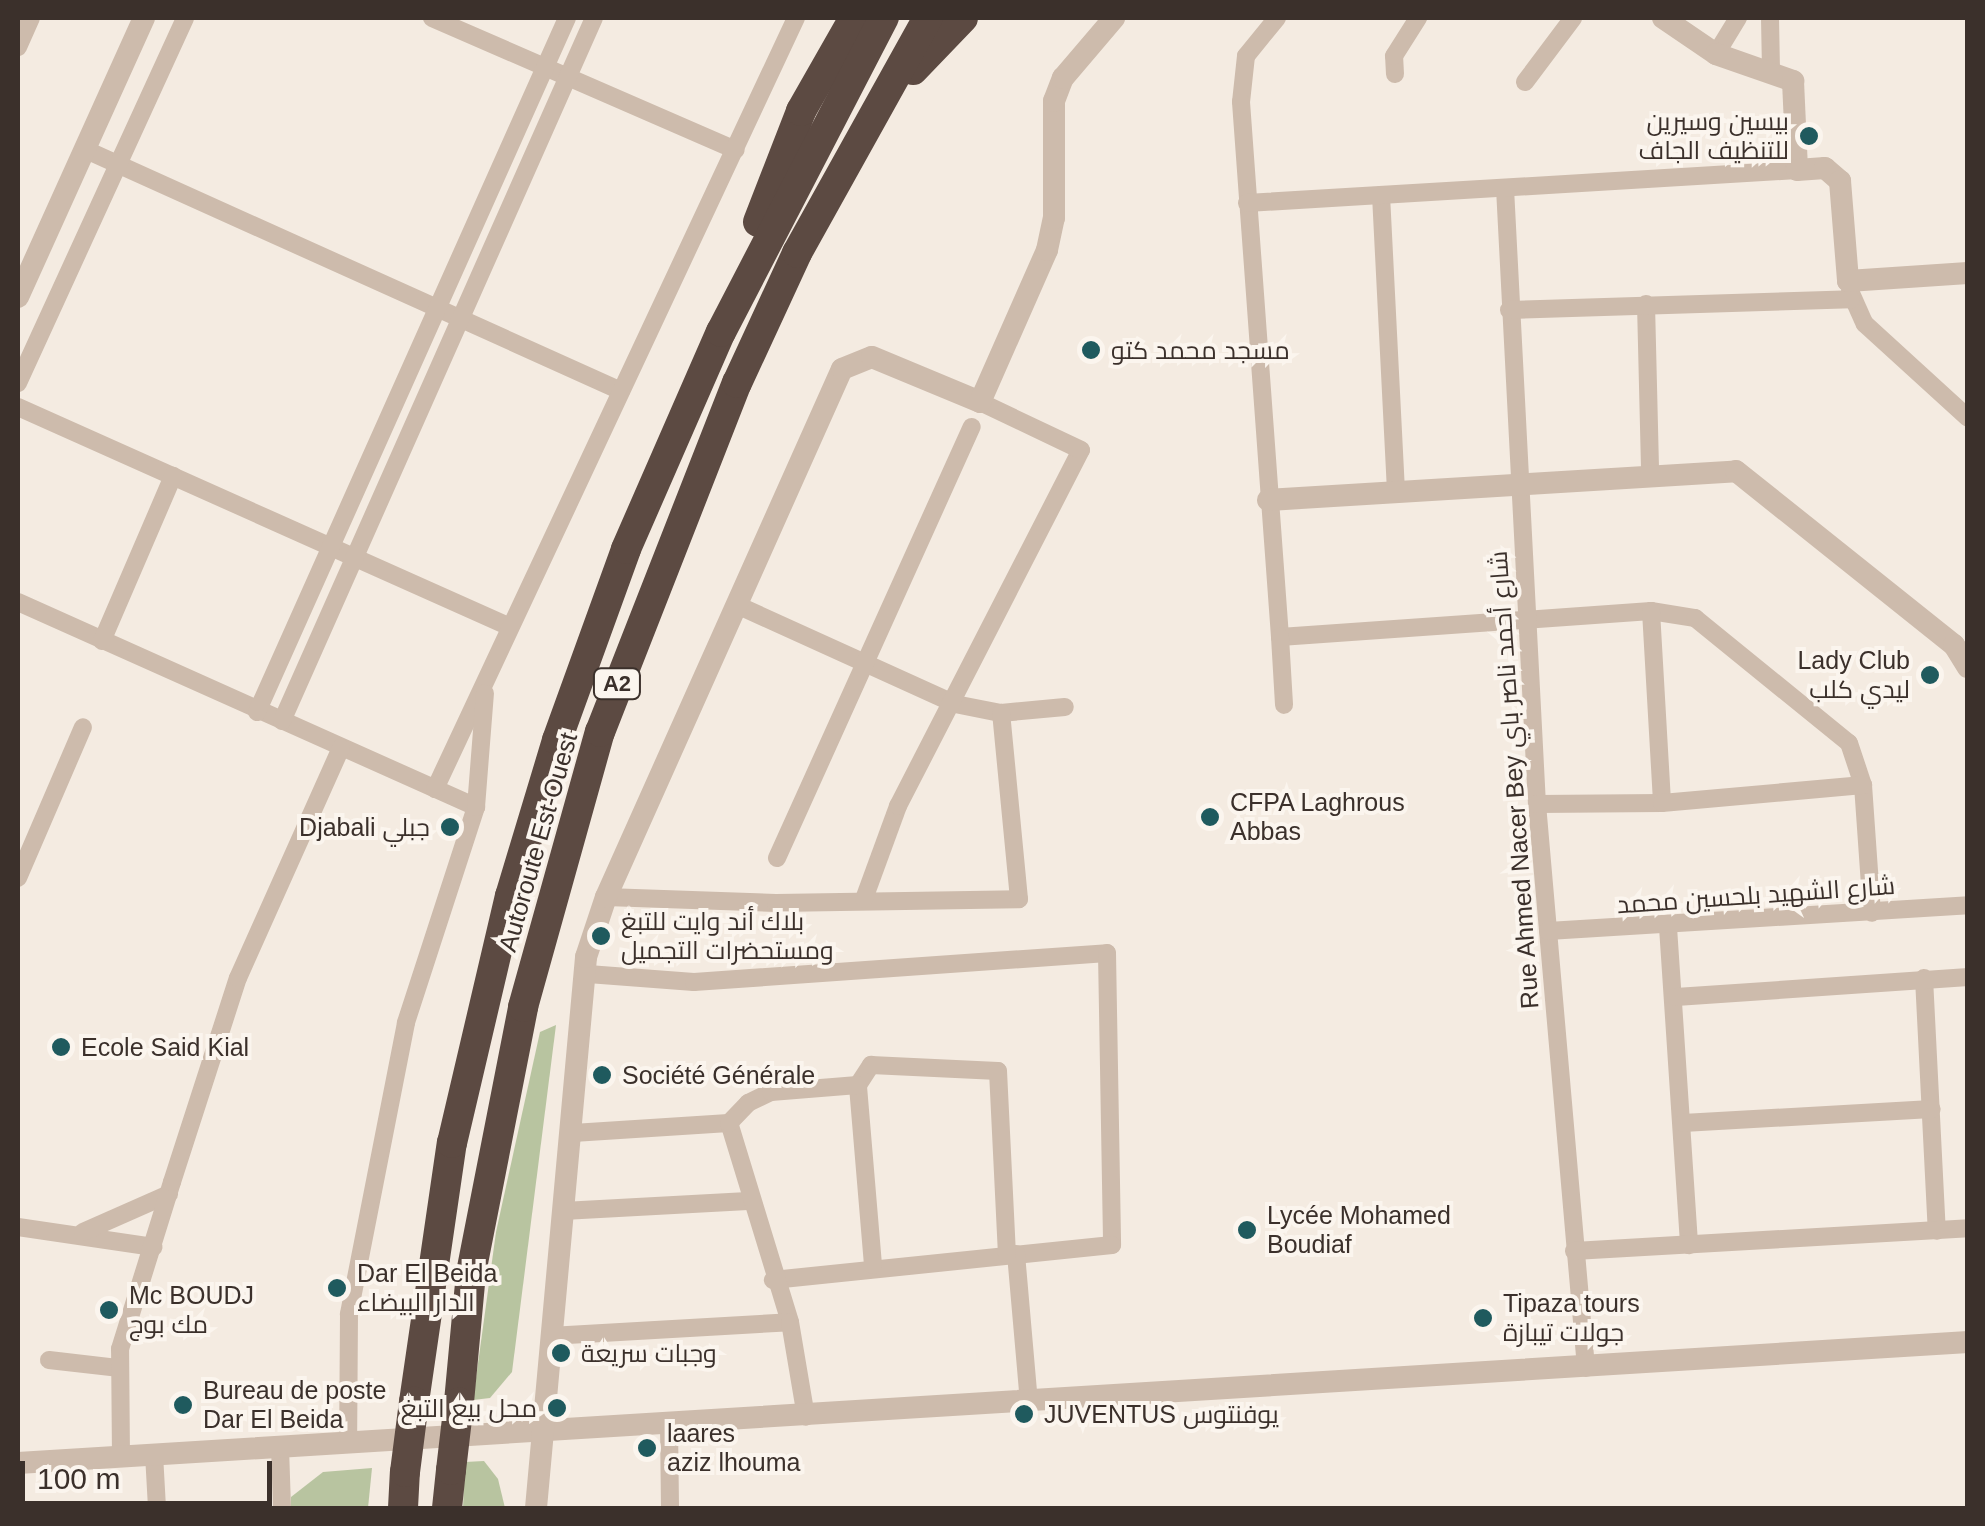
<!DOCTYPE html>
<html>
<head>
<meta charset="utf-8">
<style>
  body { margin:0 }
  #map { position:relative; width:1985px; height:1526px; overflow:hidden; background:#f4ebe1; font-family:Arial,Cairo,sans-serif }
  div>[style] { position:absolute }
  [style*='--x'] { left:calc(var(--x)*1px); top:calc(var(--y)*1px); width:calc(var(--w)*1px); rotate:calc(var(--a)*1deg) }
  .green>* { inset:0; background:#b8c4a0 }
  .minor>* { height:18px; margin:-9px; padding:0 9px; transform-origin:9px; border-radius:9px; background:#cdbbac }
  .tertiary>* { height:22px; margin:-11px; padding:0 11px; transform-origin:11px; border-radius:11px; background:#cdbbac }
  .motorway>* { height:30px; margin:-15px; padding:0 15px; transform-origin:15px; border-radius:15px; background:#5c4a42 }
  .motorway-bridge>* { height:30px; margin:-15px; padding:0 15px; transform-origin:15px; border-radius:15px; background:#5c4a42 }
  .dots>* { width:28px; height:28px; translate:-50% -50%; box-sizing:border-box; border:5px solid #fbf5ee; border-radius:50% }
  span { translate:-50% -50%; white-space:nowrap; text-align:center; line-height:1.15; -webkit-text-stroke:8px #fbf5ee; paint-order:stroke }
  .shield-label span { padding:2px 8px; background:#fbf5ee; border:2px solid; border-radius:8px; -webkit-text-stroke-width:0 }
  .shield-label { font-size:22px; color:#3b302b; font-weight:700 }
  .poi-label { font-size:25px; color:#3b302b }
  .right { translate:-100% -50%; text-align:right }
  .left { translate:0 -50%; text-align:left }
  .street-label { font-size:25px; color:#3b302b }
  .frame { position:absolute; inset:0; border:20px solid #3b302b; pointer-events:none }
  .scale { position:absolute; left:20px; top:1461px; width:252px; height:45px; box-sizing:border-box; border:5px solid #3b302b; border-top:0; padding-left:12px; font-size:30px; line-height:35px; white-space:nowrap; color:#3b302b; -webkit-text-stroke:8px #fbf5ee; paint-order:stroke }
</style>
</head>
<body>
<div id="map">
  <div class="green">
    <i style="clip-path:polygon(556px 1025px,512px 1372px,490px 1398px,473px 1400px,496px 1232px,540px 1032px)"></i>
    <i style="clip-path:polygon(484px 1461px,498px 1479px,505px 1508px,463px 1508px,465px 1462px)"></i>
    <i style="clip-path:polygon(372px 1468px,368px 1508px,291px 1508px,291px 1497px,323px 1472px)"></i>
  </div>
  <div class="minor">
    <i style="--x:432;--y:18;--w:331;--a:23.5"></i>
    <i style="--x:1277;--y:18;--w:49;--a:129.2"></i>
    <i style="--x:1246;--y:56;--w:46;--a:96.2"></i>
    <i style="--x:1241;--y:102;--w:536;--a:85.83"></i>
    <i style="--x:1280;--y:637;--w:372;--a:-4"></i>
    <i style="--x:1651;--y:611;--w:45;--a:9"></i>
    <i style="--x:1695;--y:618;--w:198;--a:39.1"></i>
    <i style="--x:1849;--y:743;--w:44;--a:71.6"></i>
    <i style="--x:1863;--y:785;--w:128;--a:86"></i>
    <i style="--x:1770;--y:18;--w:54;--a:88.9"></i>
    <i style="--x:18;--y:47;--w:32;--a:-66"></i>
    <i style="--x:1716;--y:54;--w:42;--a:-58.6"></i>
    <i style="--x:1395;--y:74;--w:18;--a:-93"></i>
    <i style="--x:1394;--y:56;--w:45;--a:-57.7"></i>
    <i style="--x:1525;--y:82;--w:80;--a:-53.1"></i>
    <i style="--x:84;--y:149;--w:589;--a:24.26"></i>
    <i style="--x:1505;--y:188;--w:617;--a:87.03"></i>
    <i style="--x:1537;--y:804;--w:566;--a:85.03"></i>
    <i style="--x:1381;--y:195;--w:296;--a:87.1"></i>
    <i style="--x:1247;--y:203;--w:551;--a:-3.43"></i>
    <i style="--x:1850;--y:291;--w:36;--a:66"></i>
    <i style="--x:1865;--y:324;--w:139;--a:42.4"></i>
    <i style="--x:1646;--y:304;--w:169;--a:88.6"></i>
    <i style="--x:1509;--y:310;--w:342;--a:-1.8"></i>
    <i style="--x:18;--y:383;--w:401;--a:-65.4"></i>
    <i style="--x:18;--y:407;--w:539;--a:24.09"></i>
    <i style="--x:18;--y:602;--w:502;--a:24.11"></i>
    <i style="--x:476;--y:807;--w:227;--a:108"></i>
    <i style="--x:406;--y:1023;--w:297;--a:101.1"></i>
    <i style="--x:349;--y:1314;--w:129;--a:90.4"></i>
    <i style="--x:737;--y:605;--w:239;--a:24.4"></i>
    <i style="--x:955;--y:704;--w:47;--a:11.1"></i>
    <i style="--x:1001;--y:713;--w:64;--a:-5.4"></i>
    <i style="--x:1651;--y:611;--w:192;--a:86.7"></i>
    <i style="--x:1280;--y:637;--w:68;--a:86.6"></i>
    <i style="--x:102;--y:641;--w:180;--a:-66.7"></i>
    <i style="--x:257;--y:712;--w:760;--a:-65.93"></i>
    <i style="--x:282;--y:721;--w:769;--a:-66.07"></i>
    <i style="--x:435;--y:789;--w:851;--a:-64.91"></i>
    <i style="--x:1537;--y:804;--w:125;--a:-0.5"></i>
    <i style="--x:1662;--y:803;--w:202;--a:-5.1"></i>
    <i style="--x:476;--y:807;--w:114;--a:-85.5"></i>
    <i style="--x:777;--y:858;--w:473;--a:-65.7"></i>
    <i style="--x:18;--y:878;--w:164;--a:-66.7"></i>
    <i style="--x:606;--y:897;--w:170;--a:2"></i>
    <i style="--x:776;--y:903;--w:243;--a:-0.9"></i>
    <i style="--x:1019;--y:899;--w:187;--a:-95.5"></i>
    <i style="--x:864;--y:899;--w:99;--a:-69.9"></i>
    <i style="--x:898;--y:806;--w:400;--a:-62.8"></i>
    <i style="--x:1081;--y:450;--w:112;--a:-154.6"></i>
    <i style="--x:1668;--y:927;--w:319;--a:86.2"></i>
    <i style="--x:1548;--y:931;--w:421;--a:-3.5"></i>
    <i style="--x:588;--y:974;--w:106;--a:4.3"></i>
    <i style="--x:694;--y:982;--w:414;--a:-4"></i>
    <i style="--x:1107;--y:953;--w:292;--a:89"></i>
    <i style="--x:1112;--y:1245;--w:341;--a:174.1"></i>
    <i style="--x:1924;--y:978;--w:253;--a:87.1"></i>
    <i style="--x:1676;--y:997;--w:293;--a:-3.9"></i>
    <i style="--x:1683;--y:1123;--w:249;--a:-3.2"></i>
    <i style="--x:573;--y:1133;--w:156;--a:-3.7"></i>
    <i style="--x:563;--y:1211;--w:185;--a:-3.1"></i>
    <i style="--x:18;--y:1227;--w:137;--a:8.4"></i>
    <i style="--x:83;--y:1232;--w:94;--a:-23.8"></i>
    <i style="--x:1574;--y:1251;--w:395;--a:-3.3"></i>
    <i style="--x:1016;--y:1254;--w:150;--a:85"></i>
    <i style="--x:873;--y:1265;--w:181;--a:-94.8"></i>
    <i style="--x:858;--y:1085;--w:24;--a:-57"></i>
    <i style="--x:871;--y:1065;--w:127;--a:2.7"></i>
    <i style="--x:998;--y:1071;--w:184;--a:87.2"></i>
    <i style="--x:790;--y:1322;--w:208;--a:-107"></i>
    <i style="--x:729;--y:1123;--w:28;--a:-46"></i>
    <i style="--x:748;--y:1103;--w:25;--a:-26"></i>
    <i style="--x:771;--y:1092;--w:87;--a:-4.6"></i>
    <i style="--x:550;--y:1336;--w:240;--a:-3.3"></i>
    <i style="--x:790;--y:1322;--w:96;--a:80.4"></i>
    <i style="--x:49;--y:1360;--w:69;--a:6.6"></i>
    <i style="--x:669;--y:1425;--w:83;--a:89.3"></i>
    <i style="--x:280;--y:1447;--w:61;--a:88.1"></i>
    <i style="--x:154;--y:1454;--w:54;--a:86.8"></i>
    <i style="--x:121;--y:1457;--w:108;--a:-90.5"></i>
    <i style="--x:120;--y:1349;--w:175;--a:-72.7"></i>
    <i style="--x:172;--y:1182;--w:214;--a:-72.1"></i>
    <i style="--x:238;--y:978;--w:252;--a:-65.9"></i>
  </div>
  <div class="tertiary">
    <i style="--x:1663;--y:18;--w:64;--a:34.2"></i>
    <i style="--x:1716;--y:54;--w:82;--a:19.3"></i>
    <i style="--x:1793;--y:81;--w:89;--a:87.4"></i>
    <i style="--x:1797;--y:170;--w:28;--a:-4"></i>
    <i style="--x:1825;--y:168;--w:20;--a:41"></i>
    <i style="--x:1840;--y:181;--w:100;--a:85.4"></i>
    <i style="--x:1848;--y:281;--w:120;--a:-3.8"></i>
    <i style="--x:18;--y:297;--w:306;--a:-65.7"></i>
    <i style="--x:1268;--y:500;--w:469;--a:-3.5"></i>
    <i style="--x:1736;--y:471;--w:279;--a:38.6"></i>
    <i style="--x:1954;--y:645;--w:26;--a:58"></i>
    <i style="--x:18;--y:1463;--w:1954;--a:-3.55"></i>
    <i style="--x:536;--y:1508;--w:553;--a:-84.81"></i>
    <i style="--x:586;--y:957;--w:63;--a:-71.6"></i>
    <i style="--x:606;--y:897;--w:578;--a:-65.92"></i>
    <i style="--x:842;--y:369;--w:32;--a:-22"></i>
    <i style="--x:872;--y:357;--w:117;--a:22.6"></i>
    <i style="--x:980;--y:402;--w:166;--a:-66.2"></i>
    <i style="--x:1047;--y:250;--w:33;--a:-78"></i>
    <i style="--x:1054;--y:218;--w:117;--a:-90"></i>
    <i style="--x:1054;--y:101;--w:25;--a:-69"></i>
    <i style="--x:1063;--y:78;--w:79;--a:-49.6"></i>
  </div>
  <div class="motorway">
    <i style="--x:913;--y:70;--w:72;--a:-46.1"></i>
    <i style="--x:758;--y:222;--w:119;--a:-68.8"></i>
    <i style="--x:801;--y:111;--w:107;--a:-60.3"></i>
    <i style="--x:414;--y:1402;--w:262;--a:-81.7"></i>
    <i style="--x:452;--y:1143;--w:254;--a:-76.8"></i>
    <i style="--x:510;--y:896;--w:163;--a:-73.2"></i>
    <i style="--x:557;--y:740;--w:203;--a:-70.1"></i>
    <i style="--x:626;--y:549;--w:237;--a:-66.4"></i>
    <i style="--x:721;--y:332;--w:354;--a:-62.6"></i>
    <i style="--x:459;--y:1402;--w:130;--a:-84.7"></i>
    <i style="--x:471;--y:1273;--w:271;--a:-78.9"></i>
    <i style="--x:523;--y:1007;--w:286;--a:-74.4"></i>
    <i style="--x:600;--y:732;--w:375;--a:-68.6"></i>
    <i style="--x:737;--y:383;--w:143;--a:-65.2"></i>
    <i style="--x:797;--y:253;--w:269;--a:-60.9"></i>
    <i style="--x:403;--y:1508;--w:36;--a:-87"></i>
    <i style="--x:447;--y:1508;--w:38;--a:-84"></i>
  </div>
  <div class="motorway-bridge">
    <i style="--x:451;--y:1470;--w:68;--a:-83.3"></i>
    <i style="--x:405;--y:1472;--w:71;--a:-82.7"></i>
  </div>
  <div class="dots">
    <i style="left:1809px;top:136px;background:#1f5a5e"></i>
    <i style="left:1091px;top:350px;background:#1f5a5e"></i>
    <i style="left:1930px;top:675px;background:#1f5a5e"></i>
    <i style="left:1210px;top:817px;background:#1f5a5e"></i>
    <i style="left:450px;top:827px;background:#1f5a5e"></i>
    <i style="left:601px;top:936px;background:#1f5a5e"></i>
    <i style="left:61px;top:1047px;background:#1f5a5e"></i>
    <i style="left:602px;top:1075px;background:#1f5a5e"></i>
    <i style="left:1247px;top:1230px;background:#1f5a5e"></i>
    <i style="left:337px;top:1288px;background:#1f5a5e"></i>
    <i style="left:109px;top:1310px;background:#1f5a5e"></i>
    <i style="left:1483px;top:1318px;background:#1f5a5e"></i>
    <i style="left:561px;top:1353px;background:#1f5a5e"></i>
    <i style="left:183px;top:1405px;background:#1f5a5e"></i>
    <i style="left:557px;top:1408px;background:#1f5a5e"></i>
    <i style="left:1024px;top:1414px;background:#1f5a5e"></i>
    <i style="left:647px;top:1448px;background:#1f5a5e"></i>
  </div>
  <div class="shield-label">
    <span style="left:617px;top:684px">A2</span>
  </div>
  <div class="poi-label">
    <span class="right" style="left:1789px;top:136px">بيسين وسيرين<br>للتنظيف الجاف</span>
    <span class="left" style="left:1111px;top:350px">مسجد محمد كتو</span>
    <span class="right" style="left:1910px;top:675px">Lady Club<br>ليدي كلب</span>
    <span class="left" style="left:1230px;top:817px">CFPA Laghrous<br>Abbas</span>
    <span class="right" style="left:430px;top:827px">Djabali جبلي</span>
    <span class="left" style="left:621px;top:936px">بلاك أند وايت للتبغ<br>ومستحضرات التجميل</span>
    <span class="left" style="left:81px;top:1047px">Ecole Said Kial</span>
    <span class="left" style="left:622px;top:1075px">Société Générale</span>
    <span class="left" style="left:1267px;top:1230px">Lycée Mohamed<br>Boudiaf</span>
    <span class="left" style="left:357px;top:1288px">Dar El Beida<br>الدار البيضاء</span>
    <span class="left" style="left:129px;top:1310px">Mc BOUDJ<br>مك بوج</span>
    <span class="left" style="left:1503px;top:1318px">Tipaza tours<br>جولات تيبازة</span>
    <span class="left" style="left:581px;top:1353px">وجبات سريعة</span>
    <span class="left" style="left:203px;top:1405px">Bureau de poste<br>Dar El Beida</span>
    <span class="right" style="left:537px;top:1408px">محل بيع التبغ</span>
    <span class="left" style="left:1044px;top:1414px">JUVENTUS يوفنتوس</span>
    <span class="left" style="left:667px;top:1448px">laares<br>aziz lhouma</span>
  </div>
  <div class="street-label">
    <span style="left:1514px;top:780px;rotate:-94deg">Rue Ahmed Nacer Bey شارع أحمد ناصر باي</span>
    <span style="left:538px;top:842px;rotate:-74deg">Autoroute Est-Ouest</span>
    <span style="left:1756px;top:895px;rotate:-4deg">شارع الشهيد بلحسين محمد</span>
  </div>
  <div class="frame"></div>
  <div class="scale">100 m</div>
</div>
</body>
</html>
